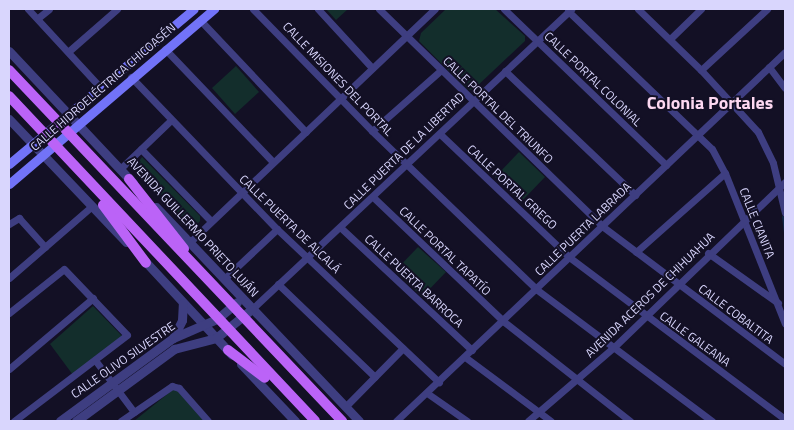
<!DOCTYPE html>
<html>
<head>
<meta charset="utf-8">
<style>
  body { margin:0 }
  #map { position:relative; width:794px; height:430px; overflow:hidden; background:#131025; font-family:"Titillium Web",sans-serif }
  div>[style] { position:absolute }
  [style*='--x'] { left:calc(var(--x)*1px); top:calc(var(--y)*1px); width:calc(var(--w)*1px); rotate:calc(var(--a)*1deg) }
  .green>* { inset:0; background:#132e2c }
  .stream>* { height:2px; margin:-1px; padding:0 1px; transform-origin:1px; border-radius:1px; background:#112748 }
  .minor>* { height:7px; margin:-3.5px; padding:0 3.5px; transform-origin:3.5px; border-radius:3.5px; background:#3e3e81 }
  .tertiary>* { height:9px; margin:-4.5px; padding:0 4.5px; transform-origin:4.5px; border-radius:4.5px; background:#3e3e81 }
  .secondary>* { height:9px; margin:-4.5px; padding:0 4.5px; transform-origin:4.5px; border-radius:4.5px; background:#7273f8 }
  .primary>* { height:10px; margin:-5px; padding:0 5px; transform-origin:5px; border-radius:5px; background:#bb63f7 }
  span { translate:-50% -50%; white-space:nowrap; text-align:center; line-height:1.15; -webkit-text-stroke:4px #131025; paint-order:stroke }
  .street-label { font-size:12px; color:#d9d6fd }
  .district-label { font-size:18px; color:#fdd8f1; font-weight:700 }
  .frame { position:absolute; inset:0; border:10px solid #d9d6fd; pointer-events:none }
</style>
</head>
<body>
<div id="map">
  <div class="green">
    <i style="clip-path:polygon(326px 9px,348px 9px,336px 20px)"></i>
    <i style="clip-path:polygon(446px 9px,495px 9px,525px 36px,525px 41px,474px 89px,468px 90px,419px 41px,421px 33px)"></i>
    <i style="clip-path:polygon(236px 66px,259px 92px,235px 114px,212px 88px)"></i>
    <i style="clip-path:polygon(519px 152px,545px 177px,521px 202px,495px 177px)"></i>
    <i style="clip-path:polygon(142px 157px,200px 216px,200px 221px,193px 229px,134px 168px)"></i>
    <i style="clip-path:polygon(418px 247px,446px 272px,422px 297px,395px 271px)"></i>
    <i style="clip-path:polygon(93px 306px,123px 337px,73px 375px,50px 344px)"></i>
    <i style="clip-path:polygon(175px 388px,204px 421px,134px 421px)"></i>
  </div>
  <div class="stream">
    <i style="--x:783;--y:217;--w:16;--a:83"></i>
  </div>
  <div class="minor">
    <i style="--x:28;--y:9;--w:106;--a:47.3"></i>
    <i style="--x:253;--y:9;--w:170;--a:45.7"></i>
    <i style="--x:372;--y:131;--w:228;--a:43.9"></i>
    <i style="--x:536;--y:289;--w:220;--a:36.9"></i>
    <i style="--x:318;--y:9;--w:80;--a:47.5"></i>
    <i style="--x:379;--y:9;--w:311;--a:44.2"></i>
    <i style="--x:602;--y:226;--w:229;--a:37"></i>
    <i style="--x:504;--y:9;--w:225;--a:43.9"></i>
    <i style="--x:638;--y:9;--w:88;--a:44.1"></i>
    <i style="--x:701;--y:70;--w:84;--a:47.4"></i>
    <i style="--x:758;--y:132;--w:34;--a:64"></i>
    <i style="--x:773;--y:163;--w:51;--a:76.5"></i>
    <i style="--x:568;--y:11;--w:199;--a:43.8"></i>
    <i style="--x:712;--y:149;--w:27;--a:62"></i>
    <i style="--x:725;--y:173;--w:162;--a:68.3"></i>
    <i style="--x:38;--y:18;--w:14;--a:-39"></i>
    <i style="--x:200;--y:20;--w:154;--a:46.6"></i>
    <i style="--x:670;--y:39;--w:43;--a:-44.1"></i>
    <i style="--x:165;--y:49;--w:156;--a:46.3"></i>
    <i style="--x:69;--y:51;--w:64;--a:-41.2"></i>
    <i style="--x:769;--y:67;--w:26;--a:53"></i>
    <i style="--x:701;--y:70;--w:90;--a:-42.7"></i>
    <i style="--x:505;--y:71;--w:180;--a:43.6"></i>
    <i style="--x:131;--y:77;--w:211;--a:46.2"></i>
    <i style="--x:277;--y:229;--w:223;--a:43.4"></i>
    <i style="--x:372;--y:131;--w:92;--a:-41.5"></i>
    <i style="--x:440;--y:134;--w:178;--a:43.6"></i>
    <i style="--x:569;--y:257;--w:270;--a:36.9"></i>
    <i style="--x:141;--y:149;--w:100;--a:45.8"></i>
    <i style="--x:121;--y:168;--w:69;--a:-43.8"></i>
    <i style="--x:373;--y:197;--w:180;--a:43.6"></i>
    <i style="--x:503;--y:321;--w:162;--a:38.2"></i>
    <i style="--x:9;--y:224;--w:12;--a:-31"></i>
    <i style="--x:19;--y:218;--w:39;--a:48"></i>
    <i style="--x:341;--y:228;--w:179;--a:43"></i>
    <i style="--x:190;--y:242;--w:338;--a:-43.6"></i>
    <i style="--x:636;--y:252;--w:119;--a:-41.6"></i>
    <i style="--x:708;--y:253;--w:86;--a:35.5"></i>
    <i style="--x:9;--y:278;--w:110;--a:-40.9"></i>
    <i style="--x:224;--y:279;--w:73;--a:-43.3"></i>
    <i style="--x:278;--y:284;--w:134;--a:43.8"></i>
    <i style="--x:252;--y:309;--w:438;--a:-43.2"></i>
    <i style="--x:9;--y:313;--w:70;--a:-38.7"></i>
    <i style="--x:64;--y:269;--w:91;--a:46.3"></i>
    <i style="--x:127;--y:335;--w:142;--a:142.7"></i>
    <i style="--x:465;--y:357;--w:107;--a:36.7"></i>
    <i style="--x:95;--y:360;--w:65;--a:53.1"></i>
    <i style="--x:9;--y:369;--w:110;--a:-40.2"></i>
    <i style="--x:427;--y:393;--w:49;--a:35"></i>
    <i style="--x:346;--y:406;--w:81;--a:-45.5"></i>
    <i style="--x:121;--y:421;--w:62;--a:-34.5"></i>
    <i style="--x:172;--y:386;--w:7;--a:16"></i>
    <i style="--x:179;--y:388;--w:44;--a:48.7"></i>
    <i style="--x:396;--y:421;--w:536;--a:-43.49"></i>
    <i style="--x:528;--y:421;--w:112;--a:-40.7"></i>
    <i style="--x:613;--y:348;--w:239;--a:-44"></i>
  </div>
  <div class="tertiary">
    <i style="--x:9;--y:51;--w:181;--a:46.8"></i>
    <i style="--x:9;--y:119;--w:170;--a:46.4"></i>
    <i style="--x:156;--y:207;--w:295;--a:46.5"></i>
    <i style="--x:142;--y:258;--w:132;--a:47.1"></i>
    <i style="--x:173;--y:338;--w:20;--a:-63"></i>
    <i style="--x:182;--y:320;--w:17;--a:-87"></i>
    <i style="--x:241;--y:364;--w:79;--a:46.5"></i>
    <i style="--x:60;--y:421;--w:140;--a:-36.3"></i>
    <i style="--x:173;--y:338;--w:48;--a:-23.4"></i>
    <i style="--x:217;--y:319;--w:26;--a:-40"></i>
    <i style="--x:76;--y:421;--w:122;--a:-36.3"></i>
    <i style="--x:174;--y:349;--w:43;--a:-14.7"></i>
    <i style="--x:216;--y:338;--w:46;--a:-38.9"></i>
  </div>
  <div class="secondary">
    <i style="--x:9;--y:164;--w:241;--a:-40"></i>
    <i style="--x:9;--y:184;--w:270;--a:-40.5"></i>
  </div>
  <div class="primary">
    <i style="--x:9;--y:70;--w:484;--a:46.5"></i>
    <i style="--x:9;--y:96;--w:446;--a:46.7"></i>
    <i style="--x:129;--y:179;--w:89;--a:51.8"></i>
    <i style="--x:103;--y:205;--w:72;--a:53.4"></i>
    <i style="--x:228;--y:350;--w:46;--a:37.1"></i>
  </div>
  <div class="street-label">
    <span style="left:338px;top:79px;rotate:46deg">CALLE MISIONES DEL PORTAL</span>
    <span style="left:593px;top:79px;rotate:44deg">CALLE PORTAL COLONIAL</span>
    <span style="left:103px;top:87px;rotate:-41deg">CALLE HIDROELÉCTRICA CHICOASÉN</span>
    <span style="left:498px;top:110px;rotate:44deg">CALLE PORTAL DEL TRIUNFO</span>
    <span style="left:404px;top:151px;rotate:-44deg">CALLE PUERTA DE LA LIBERTAD</span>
    <span style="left:512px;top:187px;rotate:43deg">CALLE PORTAL GRIEGO</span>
    <span style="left:757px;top:223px;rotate:68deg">CALLE CIANITA</span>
    <span style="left:290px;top:224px;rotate:44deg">CALLE PUERTA DE ALCALÁ</span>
    <span style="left:193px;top:227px;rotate:47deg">AVENIDA GUILLERMO PRIETO LUJÁN</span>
    <span style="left:583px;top:229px;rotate:-44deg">CALLE PUERTA LABRADA</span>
    <span style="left:445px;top:251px;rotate:44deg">CALLE PORTAL TAPATÍO</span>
    <span style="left:414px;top:281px;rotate:43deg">CALLE PUERTA BARROCA</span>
    <span style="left:650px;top:295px;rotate:-44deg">AVENIDA ACEROS DE CHIHUAHUA</span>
    <span style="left:736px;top:314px;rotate:37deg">CALLE COBALTITA</span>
    <span style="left:695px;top:339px;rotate:36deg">CALLE GALEANA</span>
    <span style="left:123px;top:360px;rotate:-35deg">CALLE OLIVO SILVESTRE</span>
  </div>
  <div class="district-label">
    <span style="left:710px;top:103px">Colonia Portales</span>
  </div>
  <div class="frame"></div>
</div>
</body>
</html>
